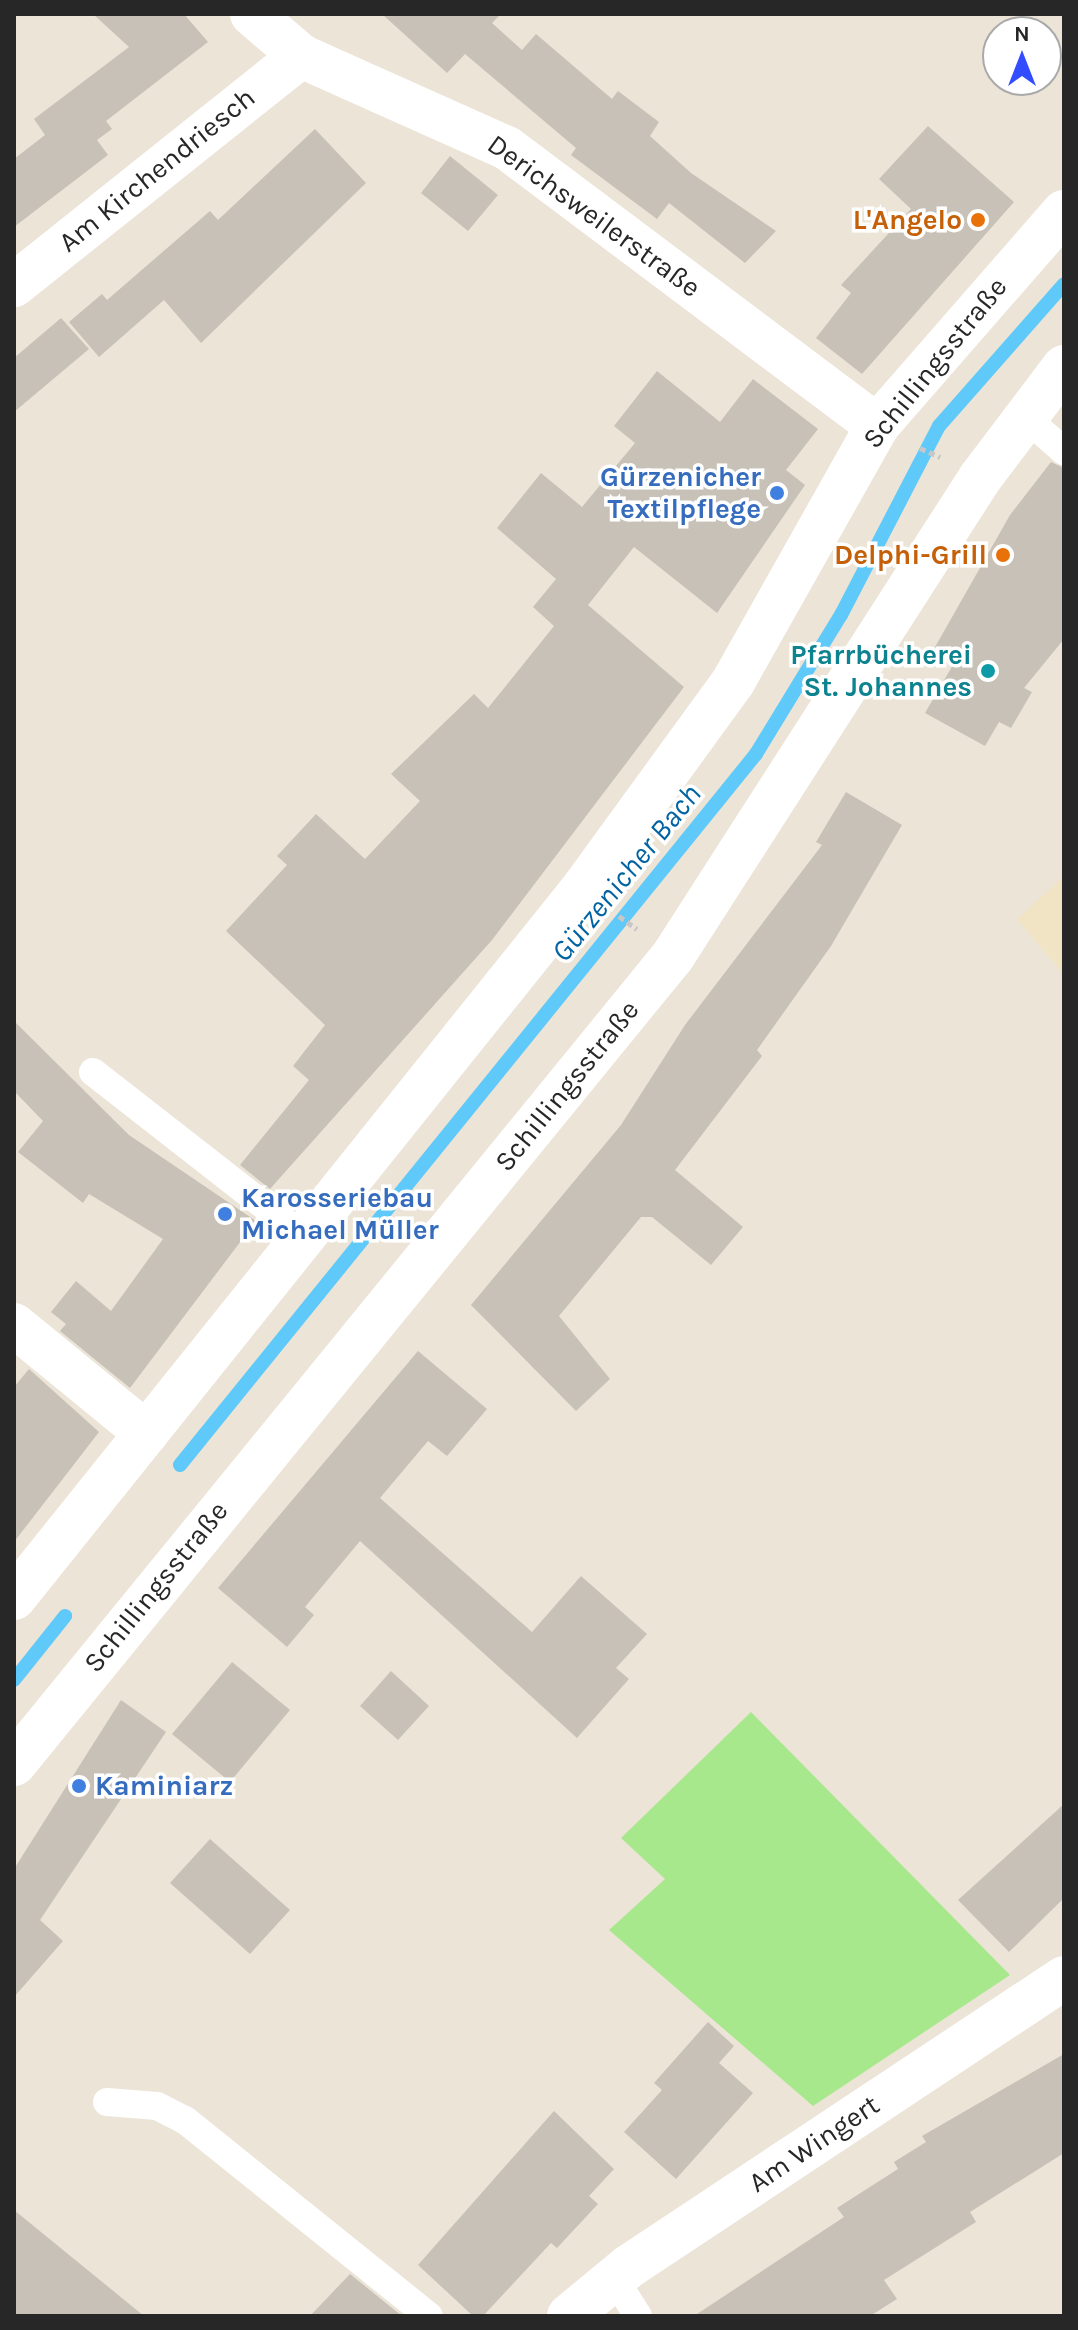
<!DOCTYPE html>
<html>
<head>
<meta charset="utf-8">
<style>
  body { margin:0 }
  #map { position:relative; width:1078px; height:2330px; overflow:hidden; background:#ece4d7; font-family:Karla,sans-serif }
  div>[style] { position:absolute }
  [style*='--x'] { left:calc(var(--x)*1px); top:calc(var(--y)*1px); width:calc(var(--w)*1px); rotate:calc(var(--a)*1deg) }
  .education>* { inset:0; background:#f0e4c4 }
  .green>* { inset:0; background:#a8e88d }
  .stream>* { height:14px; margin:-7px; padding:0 7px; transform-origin:7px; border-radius:7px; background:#5fc9f9 }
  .building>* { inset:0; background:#c7c1b7 }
  .path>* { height:5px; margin-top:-2.5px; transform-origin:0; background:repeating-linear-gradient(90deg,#c7c7c7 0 6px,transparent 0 10px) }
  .lane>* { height:28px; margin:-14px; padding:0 14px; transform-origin:14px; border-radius:14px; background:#fff }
  .street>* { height:44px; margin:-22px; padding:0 22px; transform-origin:22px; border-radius:22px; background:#fff }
  .secondary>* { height:44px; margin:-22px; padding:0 22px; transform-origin:22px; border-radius:22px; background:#fff }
  .dots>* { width:22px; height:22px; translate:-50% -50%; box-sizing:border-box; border:4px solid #fff; border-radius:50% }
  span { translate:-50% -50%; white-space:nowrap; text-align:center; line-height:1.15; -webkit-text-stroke:7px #fff; paint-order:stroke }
  .street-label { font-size:28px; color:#272727 }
  .food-label { font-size:28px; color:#c56008; font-weight:700 }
  .right { translate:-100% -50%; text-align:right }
  .shop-label { font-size:28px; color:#366cbe; font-weight:700 }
  .left { translate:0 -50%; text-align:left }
  .culture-label { font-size:28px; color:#0d838f; font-weight:700 }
  .water-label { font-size:30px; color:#0163a2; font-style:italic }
  .frame { position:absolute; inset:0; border:16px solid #272727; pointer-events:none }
  .north { position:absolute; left:982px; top:16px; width:80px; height:80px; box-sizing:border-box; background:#fff; border:2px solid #a9a9a9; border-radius:50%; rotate:0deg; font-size:22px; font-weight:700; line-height:32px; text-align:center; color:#272727 }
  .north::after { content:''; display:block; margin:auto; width:28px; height:36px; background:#314dff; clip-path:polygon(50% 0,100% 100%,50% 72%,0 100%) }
</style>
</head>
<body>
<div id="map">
  <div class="education">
    <i style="clip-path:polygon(1064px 876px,1064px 975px,1017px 919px)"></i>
  </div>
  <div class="green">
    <i style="clip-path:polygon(751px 1712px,1010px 1975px,813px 2106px,609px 1930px,665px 1879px,621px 1838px)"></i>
  </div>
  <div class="stream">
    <i style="--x:180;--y:1465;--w:915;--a:-50.99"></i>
    <i style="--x:756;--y:754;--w:163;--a:-58.6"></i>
    <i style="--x:841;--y:615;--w:213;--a:-62.6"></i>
    <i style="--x:939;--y:426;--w:189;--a:-48.6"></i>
    <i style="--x:14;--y:1680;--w:82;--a:-51.4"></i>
  </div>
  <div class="building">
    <i style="clip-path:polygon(93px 14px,184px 14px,208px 42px,106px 121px,112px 129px,97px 140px,108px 155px,14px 227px,14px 159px,45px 135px,34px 119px,129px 47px)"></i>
    <i style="clip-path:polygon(382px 14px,501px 14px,492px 23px,522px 50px,536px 34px,612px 99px,618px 91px,659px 122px,650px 136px,691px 173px,776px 231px,745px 263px,669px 203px,657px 219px,571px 155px,576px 148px,465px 54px,447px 73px)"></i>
    <i style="clip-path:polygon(928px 126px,1014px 202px,862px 374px,816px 338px,851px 293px,841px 285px,911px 209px,879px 179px)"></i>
    <i style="clip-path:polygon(315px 129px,366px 183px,201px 343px,164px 300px,99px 357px,69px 322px,102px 294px,107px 300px,210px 211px,218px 220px)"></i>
    <i style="clip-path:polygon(450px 156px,498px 195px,468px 231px,421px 193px)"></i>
    <i style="clip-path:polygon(61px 318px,89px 349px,14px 412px,14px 358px)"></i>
    <i style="clip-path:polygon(657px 371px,720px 422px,753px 379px,818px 429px,786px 470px,805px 485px,717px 613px,634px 547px,588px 605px,684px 687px,492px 940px,270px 1189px,240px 1165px,309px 1080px,293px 1066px,325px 1025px,226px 931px,287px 865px,277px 856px,316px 814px,365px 859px,420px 801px,391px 774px,474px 694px,488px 708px,554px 626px,533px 607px,556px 579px,497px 528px,541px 473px,582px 507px,635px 443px,614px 426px)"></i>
    <i style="clip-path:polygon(1051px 462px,1064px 468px,1064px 639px,1024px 688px,1032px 692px,1011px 728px,999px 722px,985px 746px,925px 713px,957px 658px,935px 647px,1010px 515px)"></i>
    <i style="clip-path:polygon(846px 792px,902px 825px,831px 946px,757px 1050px,762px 1056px,675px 1170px,743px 1227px,711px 1265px,652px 1217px,641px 1217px,559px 1316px,610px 1379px,576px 1411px,471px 1305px,621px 1125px,685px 1025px,822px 845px,816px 842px)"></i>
    <i style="clip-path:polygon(14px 1021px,129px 1135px,256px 1221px,130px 1388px,60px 1331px,66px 1324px,51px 1312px,76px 1281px,111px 1311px,163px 1239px,89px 1194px,83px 1203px,18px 1152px,43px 1121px,14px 1091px)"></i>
    <i style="clip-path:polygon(418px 1351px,487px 1409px,447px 1456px,428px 1441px,380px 1498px,532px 1632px,581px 1576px,647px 1634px,616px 1668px,629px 1679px,577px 1738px,360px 1541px,305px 1607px,314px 1615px,287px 1647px,218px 1588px)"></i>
    <i style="clip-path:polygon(29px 1369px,99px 1432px,14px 1542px,14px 1387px)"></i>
    <i style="clip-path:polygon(232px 1662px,290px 1710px,230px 1782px,172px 1734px)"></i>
    <i style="clip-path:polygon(391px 1671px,429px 1706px,398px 1740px,360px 1706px)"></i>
    <i style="clip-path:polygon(121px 1700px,166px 1732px,40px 1920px,63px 1941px,14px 1997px,14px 1869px)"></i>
    <i style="clip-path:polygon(1064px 1804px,1064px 1898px,1009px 1952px,958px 1900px)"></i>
    <i style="clip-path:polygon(210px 1839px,290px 1910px,250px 1954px,170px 1883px)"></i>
    <i style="clip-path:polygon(708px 2022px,734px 2046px,719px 2063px,753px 2093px,676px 2179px,624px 2132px,662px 2090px,654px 2083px)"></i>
    <i style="clip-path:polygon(1064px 2054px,1064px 2153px,970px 2212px,976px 2222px,884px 2280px,897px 2299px,870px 2316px,694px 2316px,844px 2217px,837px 2208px,898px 2169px,894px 2162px,926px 2142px,922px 2136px)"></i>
    <i style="clip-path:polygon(554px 2111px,614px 2169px,589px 2196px,598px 2204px,557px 2248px,551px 2243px,483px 2316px,473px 2316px,418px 2265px)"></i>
    <i style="clip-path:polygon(14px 2210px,144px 2316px,14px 2316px)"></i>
    <i style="clip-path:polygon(350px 2274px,402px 2316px,310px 2316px)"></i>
  </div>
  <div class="path">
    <i style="--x:920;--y:448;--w:22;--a:24"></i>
    <i style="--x:619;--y:916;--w:22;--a:36"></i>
  </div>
  <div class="lane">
    <i style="--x:1025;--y:417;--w:52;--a:41.1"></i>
    <i style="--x:93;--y:1072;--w:265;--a:38"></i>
    <i style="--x:107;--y:2102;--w:50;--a:4.6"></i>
    <i style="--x:157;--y:2106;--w:31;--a:27"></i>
    <i style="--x:185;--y:2120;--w:313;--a:38.8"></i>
    <i style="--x:614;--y:2278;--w:45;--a:57.7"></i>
  </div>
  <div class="street">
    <i style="--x:252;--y:14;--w:65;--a:40.6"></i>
    <i style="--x:301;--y:56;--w:226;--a:24.1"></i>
    <i style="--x:507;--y:148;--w:463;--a:36.9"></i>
    <i style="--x:14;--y:285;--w:367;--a:-38.6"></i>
    <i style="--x:14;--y:1325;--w:171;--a:39.3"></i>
    <i style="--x:14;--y:1598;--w:911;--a:-51.28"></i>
    <i style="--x:584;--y:887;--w:253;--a:-54"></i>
    <i style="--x:733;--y:682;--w:294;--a:-60.6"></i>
    <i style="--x:877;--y:426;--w:284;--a:-48.9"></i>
    <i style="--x:569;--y:2316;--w:77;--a:-39.7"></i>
    <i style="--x:628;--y:2267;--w:523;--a:-33.54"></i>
  </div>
  <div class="secondary">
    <i style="--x:14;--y:1764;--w:1043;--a:-50.8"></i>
    <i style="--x:673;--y:956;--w:568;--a:-57.29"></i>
    <i style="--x:980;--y:478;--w:139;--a:-52.9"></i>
  </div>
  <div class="dots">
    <i style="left:978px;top:220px;background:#e8710a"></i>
    <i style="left:777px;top:493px;background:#3f7fe0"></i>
    <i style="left:1003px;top:555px;background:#e8710a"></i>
    <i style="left:988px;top:671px;background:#0f9aa8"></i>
    <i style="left:225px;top:1214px;background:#3f7fe0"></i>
    <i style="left:79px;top:1786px;background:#3f7fe0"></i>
  </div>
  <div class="street-label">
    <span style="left:157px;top:170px;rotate:-39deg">Am Kirchendriesch</span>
    <span style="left:594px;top:216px;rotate:36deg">Derichsweilerstraße</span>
    <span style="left:935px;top:363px;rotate:-51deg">Schillingsstraße</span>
    <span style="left:567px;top:1086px;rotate:-51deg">Schillingsstraße</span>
    <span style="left:156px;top:1587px;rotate:-51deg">Schillingsstraße</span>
    <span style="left:814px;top:2144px;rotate:-34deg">Am Wingert</span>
  </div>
  <div class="food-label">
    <span class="right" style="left:962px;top:220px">L'Angelo</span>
    <span class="right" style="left:987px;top:555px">Delphi-Grill</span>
  </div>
  <div class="shop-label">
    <span class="right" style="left:761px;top:493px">Gürzenicher<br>Textilpflege</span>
    <span class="left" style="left:241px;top:1214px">Karosseriebau<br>Michael Müller</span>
    <span class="left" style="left:95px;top:1786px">Kaminiarz</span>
  </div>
  <div class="culture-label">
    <span class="right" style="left:972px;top:671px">Pfarrbücherei<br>St. Johannes</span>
  </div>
  <div class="water-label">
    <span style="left:626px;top:873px;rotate:-51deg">Gürzenicher Bach</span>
  </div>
  <div class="frame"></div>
  <div class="north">N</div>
</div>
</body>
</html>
